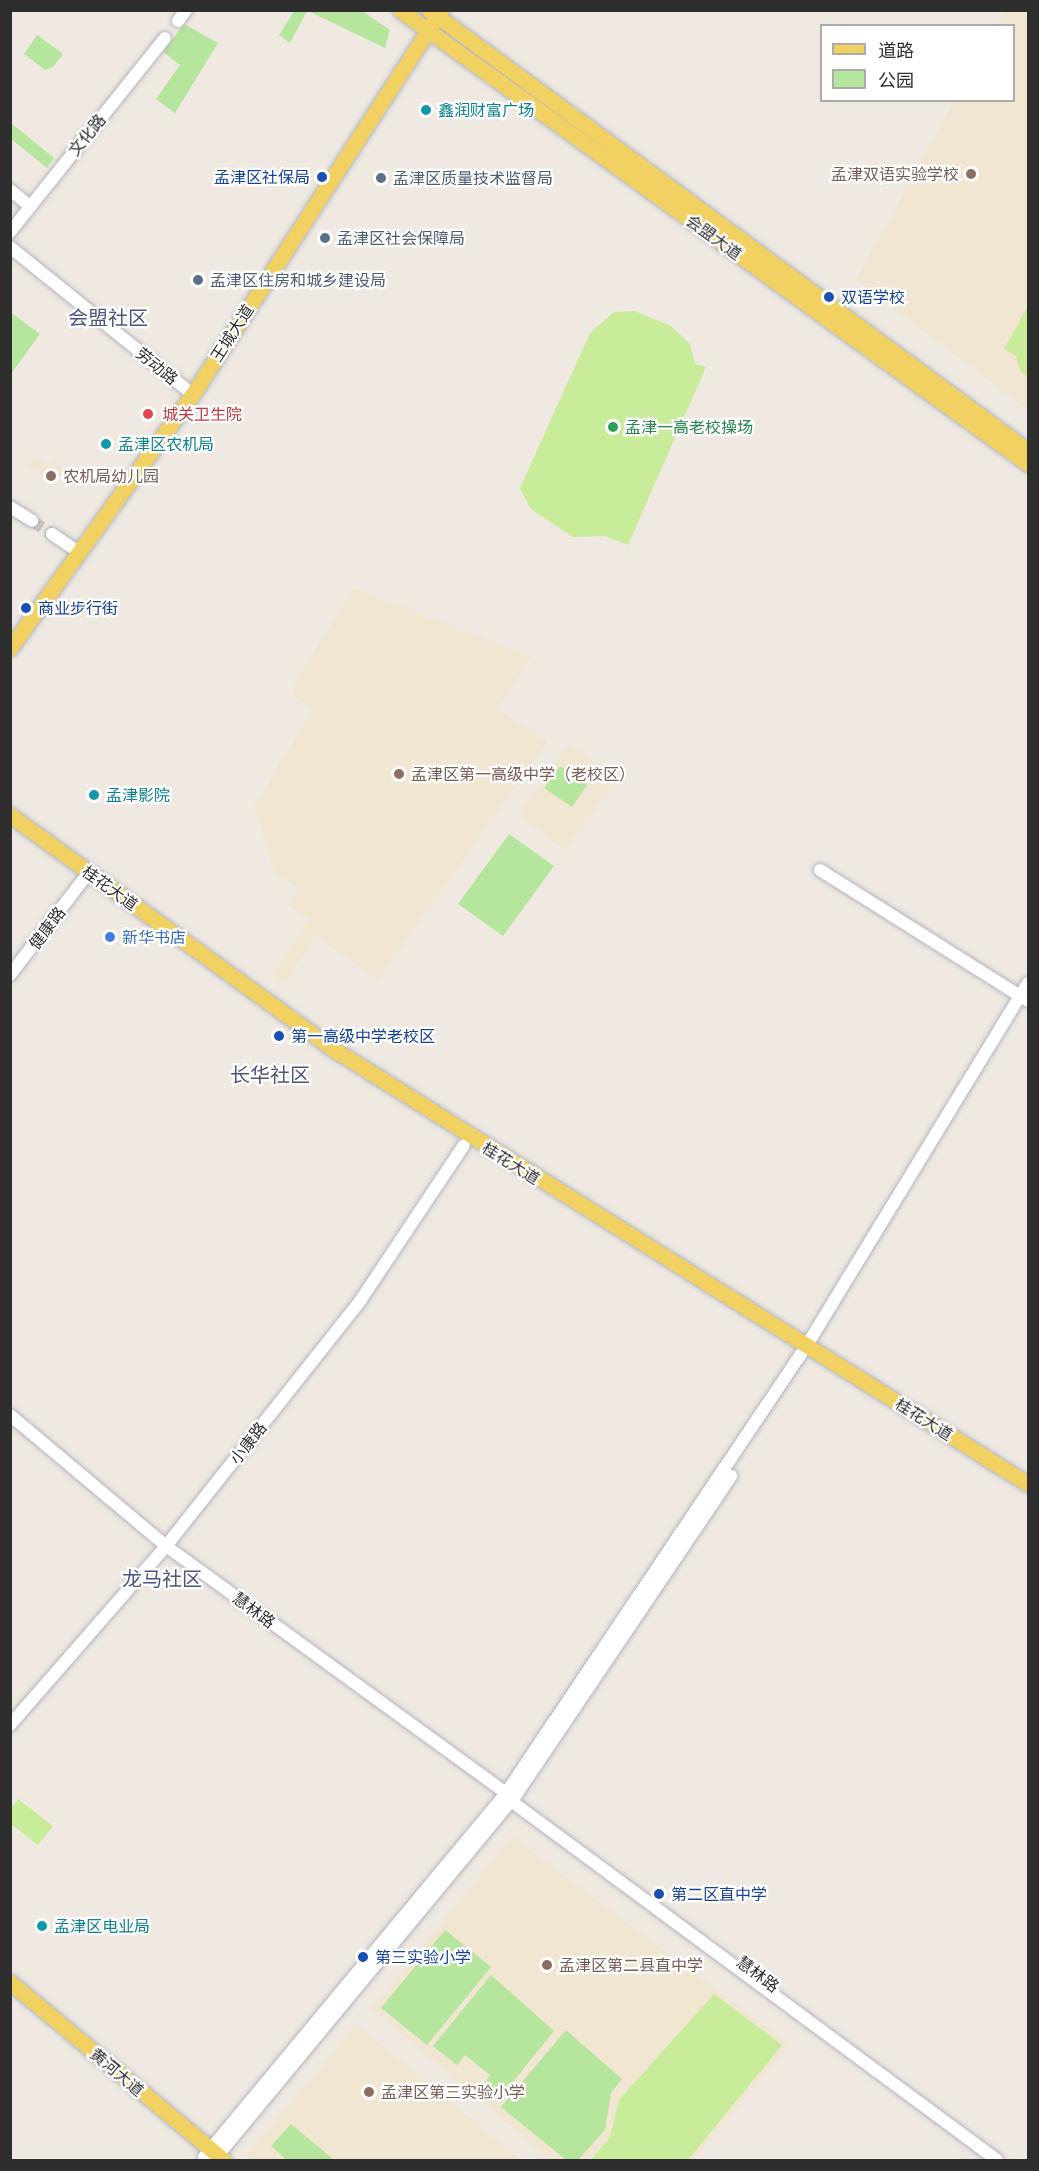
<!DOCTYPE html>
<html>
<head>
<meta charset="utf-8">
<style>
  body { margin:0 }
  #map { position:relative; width:1039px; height:2171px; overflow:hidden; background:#efe9e1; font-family:"Open Sans","Noto Sans SC",sans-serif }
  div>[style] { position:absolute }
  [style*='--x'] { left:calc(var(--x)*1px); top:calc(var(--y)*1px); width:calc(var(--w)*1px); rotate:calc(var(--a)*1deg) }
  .education>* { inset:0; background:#f0e6d1 }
  .green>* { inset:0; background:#b6e59e }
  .pitch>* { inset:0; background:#c9ec9a }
  .minor-tunnel>* { height:12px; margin-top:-6px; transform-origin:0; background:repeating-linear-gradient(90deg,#c8c4bd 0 12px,transparent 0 18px) }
  .roads { filter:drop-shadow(0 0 2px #b4b7c1) drop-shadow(0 0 2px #b4b7c1) }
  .minor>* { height:12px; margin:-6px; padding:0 6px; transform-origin:6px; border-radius:6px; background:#fff }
  .major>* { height:15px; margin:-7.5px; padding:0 7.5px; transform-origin:7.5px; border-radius:7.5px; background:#f2d163 }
  .dots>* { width:16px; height:16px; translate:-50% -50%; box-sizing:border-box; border:3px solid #fff; border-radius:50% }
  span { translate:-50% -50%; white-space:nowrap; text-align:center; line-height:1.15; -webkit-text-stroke:4.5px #fff; paint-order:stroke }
  .culture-label { font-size:16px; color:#0d838f }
  .left { translate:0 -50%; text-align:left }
  .street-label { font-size:16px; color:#2e2e2e }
  .education-label { font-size:16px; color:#785e54 }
  .right { translate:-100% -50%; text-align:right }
  .transit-label { font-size:16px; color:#164399 }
  .service-label { font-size:16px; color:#4e5e75 }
  .health-label { font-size:16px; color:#be3a42 }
  .leisure-label { font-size:16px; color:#27864d }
  .shop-label { font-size:16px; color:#366cbe }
  .quarter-label { font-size:20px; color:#4d5680 }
  .frame { position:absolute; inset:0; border:12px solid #2e2e2e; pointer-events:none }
  .legend { position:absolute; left:820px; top:24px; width:195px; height:78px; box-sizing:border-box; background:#fff; border:2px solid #ababab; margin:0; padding:8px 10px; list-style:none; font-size:18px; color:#2e2e2e }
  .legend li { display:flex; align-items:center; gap:12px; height:30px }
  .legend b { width:30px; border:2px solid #ababab }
</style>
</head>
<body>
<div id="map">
  <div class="education">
    <i style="clip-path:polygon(1005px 11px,1028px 11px,1028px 410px,856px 280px,954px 101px,1014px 100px,1014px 26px,997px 25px)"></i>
    <i style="clip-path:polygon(35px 457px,49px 467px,54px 461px,65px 468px,54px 484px,28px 466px)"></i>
    <i style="clip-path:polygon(354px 588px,531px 657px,497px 709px,547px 741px,378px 980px,316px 936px,284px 985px,272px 976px,310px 919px,288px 905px,298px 888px,275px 874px,254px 806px,313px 709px,292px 695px,295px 682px)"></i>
    <i style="clip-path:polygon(569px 744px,618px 779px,564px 850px,519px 814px)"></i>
    <i style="clip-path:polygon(512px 1837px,789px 2044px,694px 2160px,551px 2160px,372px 2009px)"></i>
    <i style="clip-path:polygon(357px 2025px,521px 2160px,255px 2160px,247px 2154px)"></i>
  </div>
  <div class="green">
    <i style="clip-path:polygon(294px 11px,307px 11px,290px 43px,279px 35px)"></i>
    <i style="clip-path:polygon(308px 11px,362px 11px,390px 30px,385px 48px)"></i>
    <i style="clip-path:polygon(184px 24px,218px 43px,175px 113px,156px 99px,180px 65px,163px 52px)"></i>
    <i style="clip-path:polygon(37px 35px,63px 54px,53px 67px,45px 70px,24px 54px)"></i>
    <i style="clip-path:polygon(11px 123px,54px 158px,47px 168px,11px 139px)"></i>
    <i style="clip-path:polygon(10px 312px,40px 334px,11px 374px,10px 374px)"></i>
    <i style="clip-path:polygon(560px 766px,587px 785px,572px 807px,544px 788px)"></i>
    <i style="clip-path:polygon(509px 834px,554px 866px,503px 936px,458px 904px)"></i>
    <i style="clip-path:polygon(445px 1930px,491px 1967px,427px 2045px,381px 2008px)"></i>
    <i style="clip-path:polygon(491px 1975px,554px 2031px,500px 2098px,484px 2084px,490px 2075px,465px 2055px,457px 2065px,433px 2046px)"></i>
    <i style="clip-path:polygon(566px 2030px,622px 2079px,611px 2093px,605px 2130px,578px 2160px,566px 2160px,501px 2107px)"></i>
    <i style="clip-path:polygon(291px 2124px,334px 2160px,287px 2160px,271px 2146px)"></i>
  </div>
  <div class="pitch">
    <i style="clip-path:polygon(1028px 306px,1028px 378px,1020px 370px,1016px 356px,1004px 349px)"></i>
    <i style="clip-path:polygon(635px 311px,671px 326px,690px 344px,695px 364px,706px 367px,628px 545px,605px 536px,573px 537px,531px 509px,520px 488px,590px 333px,614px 312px)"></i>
    <i style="clip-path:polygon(18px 1799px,53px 1826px,38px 1845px,11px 1824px,11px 1809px)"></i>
    <i style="clip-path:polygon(714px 1994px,782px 2045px,688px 2160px,591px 2160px,610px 2137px,619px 2100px)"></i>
  </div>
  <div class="minor-tunnel">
    <i style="--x:32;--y:521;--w:24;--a:33"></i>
  </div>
  <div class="roads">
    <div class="minor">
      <i style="--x:178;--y:21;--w:14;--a:-54"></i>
      <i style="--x:10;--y:190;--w:26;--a:39"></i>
      <i style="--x:10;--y:232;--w:248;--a:-51.4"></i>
      <i style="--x:10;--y:247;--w:234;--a:38.9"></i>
      <i style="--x:10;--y:507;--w:26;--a:32"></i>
      <i style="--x:52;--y:534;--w:32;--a:34"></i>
      <i style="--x:820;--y:870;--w:246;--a:32.2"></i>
      <i style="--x:10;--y:975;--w:120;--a:-52.5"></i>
      <i style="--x:10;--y:1415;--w:204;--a:40"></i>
      <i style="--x:166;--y:1546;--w:420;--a:36"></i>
      <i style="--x:506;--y:1793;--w:9;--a:58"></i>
      <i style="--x:511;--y:1801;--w:604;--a:36.45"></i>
      <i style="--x:10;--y:1725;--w:237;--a:-48.9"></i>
      <i style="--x:166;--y:1546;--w:313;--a:-51.6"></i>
      <i style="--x:360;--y:1301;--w:187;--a:-56.3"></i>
      <i style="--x:204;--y:2157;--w:473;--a:-50.3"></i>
      <i style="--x:506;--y:1793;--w:540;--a:-56.1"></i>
      <i style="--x:807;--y:1345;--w:424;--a:-58.6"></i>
      <i style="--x:214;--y:2160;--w:474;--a:-50.4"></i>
      <i style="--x:516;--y:1795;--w:385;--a:-56"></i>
    </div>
    <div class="major">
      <i style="--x:400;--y:10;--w:775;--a:35.86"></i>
      <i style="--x:429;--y:10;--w:744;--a:36.36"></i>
      <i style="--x:10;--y:648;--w:322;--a:-54.3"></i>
      <i style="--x:198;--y:386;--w:448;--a:-57.1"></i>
      <i style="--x:10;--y:815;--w:405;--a:35.9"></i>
      <i style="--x:338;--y:1052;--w:814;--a:32.05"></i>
      <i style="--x:10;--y:1982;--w:278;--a:39.8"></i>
    </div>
  </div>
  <div class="dots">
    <i style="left:426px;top:110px;background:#0f9aa8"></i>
    <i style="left:971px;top:174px;background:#8d6e63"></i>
    <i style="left:322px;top:177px;background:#1a4fb4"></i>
    <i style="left:381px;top:178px;background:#5c6f8a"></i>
    <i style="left:325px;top:238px;background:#5c6f8a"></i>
    <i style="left:198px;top:280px;background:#5c6f8a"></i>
    <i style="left:829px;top:297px;background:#1a4fb4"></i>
    <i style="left:148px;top:414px;background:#e0444e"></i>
    <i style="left:613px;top:427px;background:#2e9e5b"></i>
    <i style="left:106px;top:444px;background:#0f9aa8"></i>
    <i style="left:51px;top:476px;background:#8d6e63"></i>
    <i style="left:26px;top:608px;background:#1a4fb4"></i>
    <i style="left:399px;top:774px;background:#8d6e63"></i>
    <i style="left:94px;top:795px;background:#0f9aa8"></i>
    <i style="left:110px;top:937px;background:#3f7fe0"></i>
    <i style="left:279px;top:1036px;background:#1a4fb4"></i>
    <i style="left:659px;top:1894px;background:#1a4fb4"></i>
    <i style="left:42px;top:1926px;background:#0f9aa8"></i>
    <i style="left:363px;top:1957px;background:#1a4fb4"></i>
    <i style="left:547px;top:1965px;background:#8d6e63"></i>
    <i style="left:369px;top:2092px;background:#8d6e63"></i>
  </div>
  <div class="culture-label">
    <span class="left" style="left:438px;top:110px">鑫润财富广场</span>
    <span class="left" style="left:118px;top:444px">孟津区农机局</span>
    <span class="left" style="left:106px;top:795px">孟津影院</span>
    <span class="left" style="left:54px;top:1926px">孟津区电业局</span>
  </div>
  <div class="street-label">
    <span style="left:87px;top:135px;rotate:-51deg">文化路</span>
    <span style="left:714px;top:237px;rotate:36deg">会盟大道</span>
    <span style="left:232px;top:333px;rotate:-57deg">王城大道</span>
    <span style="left:157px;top:366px;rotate:39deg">劳动路</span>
    <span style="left:110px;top:888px;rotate:36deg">桂花大道</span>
    <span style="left:47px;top:928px;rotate:-53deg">健康路</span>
    <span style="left:511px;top:1163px;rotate:32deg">桂花大道</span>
    <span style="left:924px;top:1419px;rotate:32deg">桂花大道</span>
    <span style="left:248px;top:1443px;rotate:-52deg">小康路</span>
    <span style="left:254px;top:1610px;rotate:36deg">慧林路</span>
    <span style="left:758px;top:1974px;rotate:37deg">慧林路</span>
    <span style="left:117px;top:2072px;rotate:40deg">黄河大道</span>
  </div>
  <div class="education-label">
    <span class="right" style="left:959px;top:174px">孟津双语实验学校</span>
    <span class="left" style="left:63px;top:476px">农机局幼儿园</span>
    <span class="left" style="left:411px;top:774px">孟津区第一高级中学（老校区）</span>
    <span class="left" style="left:559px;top:1965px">孟津区第二县直中学</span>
    <span class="left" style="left:381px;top:2092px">孟津区第三实验小学</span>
  </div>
  <div class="transit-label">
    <span class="right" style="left:310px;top:177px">孟津区社保局</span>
    <span class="left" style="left:841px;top:297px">双语学校</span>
    <span class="left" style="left:38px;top:608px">商业步行街</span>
    <span class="left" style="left:291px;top:1036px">第一高级中学老校区</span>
    <span class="left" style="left:671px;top:1894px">第二区直中学</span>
    <span class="left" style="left:375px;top:1957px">第三实验小学</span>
  </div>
  <div class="service-label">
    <span class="left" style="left:393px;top:178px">孟津区质量技术监督局</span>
    <span class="left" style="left:337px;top:238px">孟津区社会保障局</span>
    <span class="left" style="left:210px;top:280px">孟津区住房和城乡建设局</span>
  </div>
  <div class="health-label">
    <span class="left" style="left:162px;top:414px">城关卫生院</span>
  </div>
  <div class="leisure-label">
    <span class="left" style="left:625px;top:427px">孟津一高老校操场</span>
  </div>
  <div class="shop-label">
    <span class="left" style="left:122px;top:937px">新华书店</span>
  </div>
  <div class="quarter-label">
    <span style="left:108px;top:317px">会盟社区</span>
    <span style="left:270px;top:1074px">长华社区</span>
    <span style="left:162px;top:1578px">龙马社区</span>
  </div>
  <div class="frame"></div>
  <ul class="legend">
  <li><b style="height:8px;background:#f2d163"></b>道路</li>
  <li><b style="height:16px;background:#b6e59e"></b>公园</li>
  </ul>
</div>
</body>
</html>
